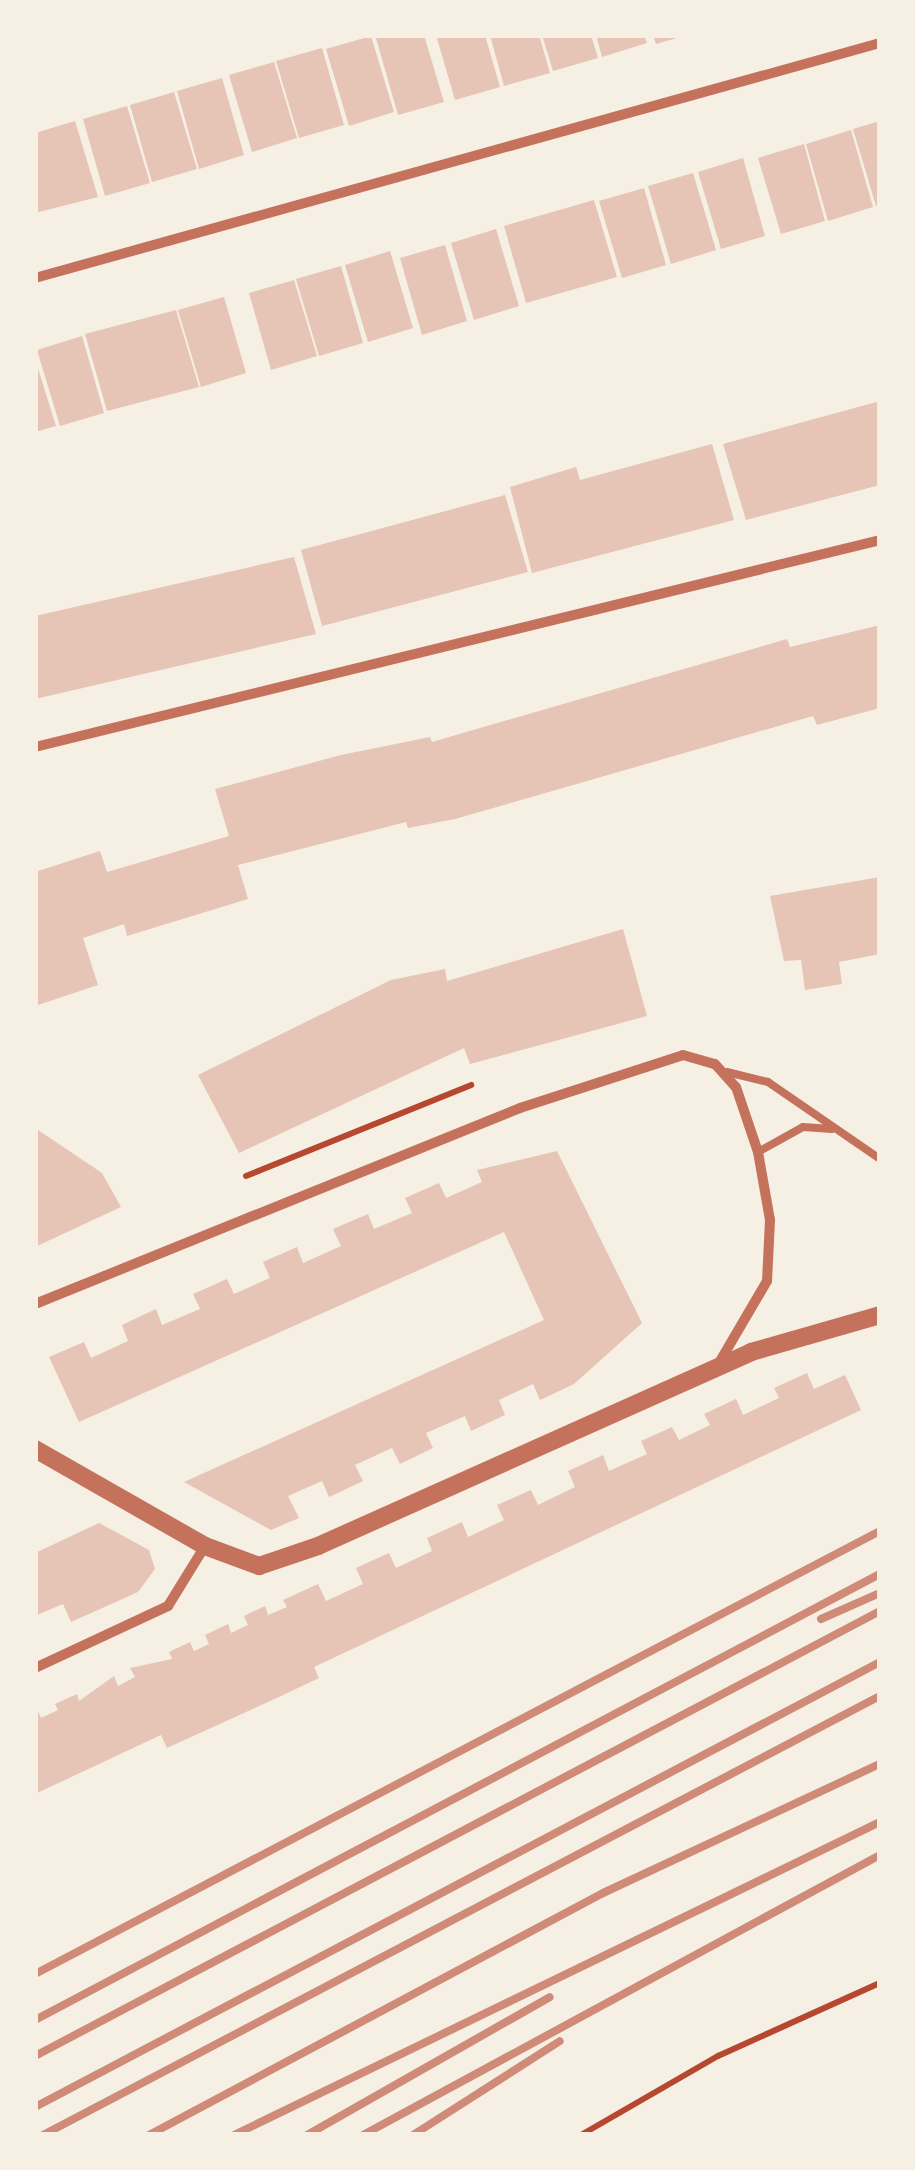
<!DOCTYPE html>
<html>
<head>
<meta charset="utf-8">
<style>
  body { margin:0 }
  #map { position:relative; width:915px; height:2170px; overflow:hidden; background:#f6efe4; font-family:Literata,serif }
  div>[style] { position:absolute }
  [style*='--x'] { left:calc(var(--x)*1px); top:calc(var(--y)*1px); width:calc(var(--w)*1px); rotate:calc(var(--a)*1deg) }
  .building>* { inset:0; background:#e6c5b7 }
  .path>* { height:6px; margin:-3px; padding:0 3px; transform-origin:3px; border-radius:3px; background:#b5482f }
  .service>* { height:8px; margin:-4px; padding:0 4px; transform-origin:4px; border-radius:4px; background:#c5725c }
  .minor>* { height:10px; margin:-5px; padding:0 5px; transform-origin:5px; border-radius:5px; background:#c5725c }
  .tertiary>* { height:18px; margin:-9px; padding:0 9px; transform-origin:9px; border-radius:9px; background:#c5725c }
  .rail>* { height:8px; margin:-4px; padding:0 4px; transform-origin:4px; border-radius:4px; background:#cf8b77 }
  span { translate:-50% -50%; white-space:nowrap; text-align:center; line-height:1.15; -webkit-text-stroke:8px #f6efe4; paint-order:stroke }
  .frame { position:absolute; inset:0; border:38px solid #f6efe4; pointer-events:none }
</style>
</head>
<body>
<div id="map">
  <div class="building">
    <i style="clip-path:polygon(424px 35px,444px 102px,398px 115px,376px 38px)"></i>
    <i style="clip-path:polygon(436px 35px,485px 35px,500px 87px,455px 100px)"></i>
    <i style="clip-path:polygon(490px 35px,539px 35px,550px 73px,504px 86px)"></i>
    <i style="clip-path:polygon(542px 35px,591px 35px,598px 58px,553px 71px)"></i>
    <i style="clip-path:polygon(596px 35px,644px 35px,647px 43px,602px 57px)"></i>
    <i style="clip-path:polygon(653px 35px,683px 35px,684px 36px,656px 44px)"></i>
    <i style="clip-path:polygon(371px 36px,394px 112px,349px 126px,326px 49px)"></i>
    <i style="clip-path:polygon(322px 48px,344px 125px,299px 138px,276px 61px)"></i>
    <i style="clip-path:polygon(274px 62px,297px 138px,252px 152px,229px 75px)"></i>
    <i style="clip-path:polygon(222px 78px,244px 155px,199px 169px,177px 91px)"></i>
    <i style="clip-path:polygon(174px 92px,197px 169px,152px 182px,130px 105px)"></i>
    <i style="clip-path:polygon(127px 106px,150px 183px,105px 196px,83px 119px)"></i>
    <i style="clip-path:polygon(75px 121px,98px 197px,35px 213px,35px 133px)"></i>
    <i style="clip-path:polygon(880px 121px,880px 204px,876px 206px,853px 129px)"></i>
    <i style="clip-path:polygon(851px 130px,873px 207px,828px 221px,806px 144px)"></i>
    <i style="clip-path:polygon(804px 144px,825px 221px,781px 234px,758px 158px)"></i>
    <i style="clip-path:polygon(743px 158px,765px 236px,721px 249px,698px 172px)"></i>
    <i style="clip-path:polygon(693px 173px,716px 250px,671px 264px,648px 186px)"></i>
    <i style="clip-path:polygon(644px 188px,666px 265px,622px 278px,599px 201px)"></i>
    <i style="clip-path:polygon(594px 200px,617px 277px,526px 303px,504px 226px)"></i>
    <i style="clip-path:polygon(496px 229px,519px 306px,474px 320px,451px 243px)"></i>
    <i style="clip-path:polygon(445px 245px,467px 321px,422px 335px,400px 258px)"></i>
    <i style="clip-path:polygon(390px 251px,413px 328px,368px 342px,345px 265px)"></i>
    <i style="clip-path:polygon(341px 266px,363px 343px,319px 356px,296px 279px)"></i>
    <i style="clip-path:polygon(294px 280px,317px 356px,271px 370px,249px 293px)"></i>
    <i style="clip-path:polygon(224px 297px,246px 373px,201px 387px,178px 310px)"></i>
    <i style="clip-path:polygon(176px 310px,199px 387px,107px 411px,85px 334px)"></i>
    <i style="clip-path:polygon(82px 336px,104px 413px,60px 426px,37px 350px)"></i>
    <i style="clip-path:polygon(35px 359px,56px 426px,35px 432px)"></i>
    <i style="clip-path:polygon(880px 401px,880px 485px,746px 520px,723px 444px)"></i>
    <i style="clip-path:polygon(712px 444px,734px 520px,532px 573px,510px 487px,576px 467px,580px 480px)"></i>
    <i style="clip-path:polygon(505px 495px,528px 572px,322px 626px,301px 550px)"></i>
    <i style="clip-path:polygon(294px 557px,316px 634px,35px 699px,35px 616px)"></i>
    <i style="clip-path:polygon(880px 625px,880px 708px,817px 725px,813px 716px,455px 819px,408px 828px,406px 822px,238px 865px,248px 899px,127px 936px,124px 924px,83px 938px,98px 985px,35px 1006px,35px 872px,100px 851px,107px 872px,229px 836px,215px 789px,341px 755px,430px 737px,432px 742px,787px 639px,790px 647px)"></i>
    <i style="clip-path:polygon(880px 877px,880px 954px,839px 962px,842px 984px,805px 990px,801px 960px,784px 961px,770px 896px)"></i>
    <i style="clip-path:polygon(623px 929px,647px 1016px,470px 1064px,464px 1048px,239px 1153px,198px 1075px,391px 980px,445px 969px,447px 981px)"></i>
    <i style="clip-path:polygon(35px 1128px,102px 1173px,121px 1207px,35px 1247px)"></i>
    <i style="clip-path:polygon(557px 1151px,642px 1323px,574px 1384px,540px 1400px,533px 1384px,499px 1400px,505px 1415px,471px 1431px,465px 1416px,426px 1433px,433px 1448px,400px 1464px,392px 1448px,355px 1465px,363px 1481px,329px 1497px,322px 1481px,288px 1496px,299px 1518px,271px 1530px,184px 1482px,544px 1320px,504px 1232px,79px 1422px,49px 1357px,84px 1342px,91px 1358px,128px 1341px,122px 1325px,156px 1309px,162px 1325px,200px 1309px,193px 1294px,227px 1279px,234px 1294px,270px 1278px,263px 1262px,297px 1247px,303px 1263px,341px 1246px,333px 1229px,368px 1214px,374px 1229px,412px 1213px,405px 1198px,439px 1183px,446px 1198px,482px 1182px,477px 1170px)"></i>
    <i style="clip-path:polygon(807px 1373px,814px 1389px,845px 1375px,861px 1410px,314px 1667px,319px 1678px,281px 1696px,167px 1748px,161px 1735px,35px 1794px,35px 1704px,41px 1718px,58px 1710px,55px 1704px,77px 1694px,79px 1701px,114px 1676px,118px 1686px,135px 1677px,130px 1668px,172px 1659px,169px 1652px,190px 1642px,194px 1651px,209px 1644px,205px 1635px,228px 1624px,231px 1633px,248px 1625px,244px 1616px,265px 1606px,268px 1615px,287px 1607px,283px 1600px,318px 1584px,326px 1601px,363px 1584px,356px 1568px,389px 1553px,396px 1568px,432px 1551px,427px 1538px,462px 1522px,468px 1537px,504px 1520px,497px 1505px,531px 1490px,538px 1505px,575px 1487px,568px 1471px,603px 1455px,609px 1471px,647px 1454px,641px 1441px,672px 1427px,679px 1440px,710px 1425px,704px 1414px,736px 1399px,743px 1415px,779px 1398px,774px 1388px)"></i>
    <i style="clip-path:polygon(99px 1523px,149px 1550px,155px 1569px,138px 1592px,71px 1622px,63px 1604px,35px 1616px,35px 1553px)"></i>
  </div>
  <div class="path">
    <i style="--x:246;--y:1176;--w:243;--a:-22"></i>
    <i style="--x:581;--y:2135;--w:158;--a:-30"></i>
    <i style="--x:718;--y:2056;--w:178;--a:-24.3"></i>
  </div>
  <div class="service">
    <i style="--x:727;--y:1072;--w:42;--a:13.7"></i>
    <i style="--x:768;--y:1082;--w:136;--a:34.5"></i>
    <i style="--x:758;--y:1152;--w:51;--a:-29.1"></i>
    <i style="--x:803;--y:1127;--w:29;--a:4"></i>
  </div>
  <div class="minor">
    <i style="--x:35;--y:278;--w:877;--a:-15.54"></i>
    <i style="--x:35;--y:747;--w:870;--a:-13.76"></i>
    <i style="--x:35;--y:1304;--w:523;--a:-22"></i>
    <i style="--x:520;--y:1108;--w:171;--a:-18"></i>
    <i style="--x:683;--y:1055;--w:33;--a:16"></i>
    <i style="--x:715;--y:1064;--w:31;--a:48"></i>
    <i style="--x:736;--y:1087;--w:69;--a:71.3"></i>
    <i style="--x:758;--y:1152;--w:69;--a:80"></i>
    <i style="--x:770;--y:1220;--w:61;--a:92.8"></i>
    <i style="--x:767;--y:1281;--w:93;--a:120.4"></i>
    <i style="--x:35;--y:1668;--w:147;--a:-25"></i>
    <i style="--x:168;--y:1606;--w:70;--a:-58.3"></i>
  </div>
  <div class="tertiary">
    <i style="--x:35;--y:1449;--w:196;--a:29.7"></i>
    <i style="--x:205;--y:1546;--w:58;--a:20.3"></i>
    <i style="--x:259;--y:1566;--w:62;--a:-18.7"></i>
    <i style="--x:318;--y:1546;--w:474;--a:-24.1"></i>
    <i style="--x:751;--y:1352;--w:134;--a:-16"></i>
  </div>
  <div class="rail">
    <i style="--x:821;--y:1619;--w:64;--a:-23.8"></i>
    <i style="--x:35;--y:1974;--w:954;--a:-27.67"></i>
    <i style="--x:35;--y:2020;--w:955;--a:-27.83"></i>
    <i style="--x:35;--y:2056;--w:955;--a:-27.77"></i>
    <i style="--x:35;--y:2107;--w:955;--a:-27.77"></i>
    <i style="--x:43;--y:2135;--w:945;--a:-27.68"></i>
    <i style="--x:149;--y:2135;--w:514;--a:-28.06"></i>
    <i style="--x:603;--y:1893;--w:306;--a:-25"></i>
    <i style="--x:234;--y:2135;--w:718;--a:-25.85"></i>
    <i style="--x:307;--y:2135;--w:279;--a:-29.6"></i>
    <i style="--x:363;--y:2135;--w:588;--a:-28.44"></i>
    <i style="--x:413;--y:2135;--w:174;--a:-32.6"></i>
  </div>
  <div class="frame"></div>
</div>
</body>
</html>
